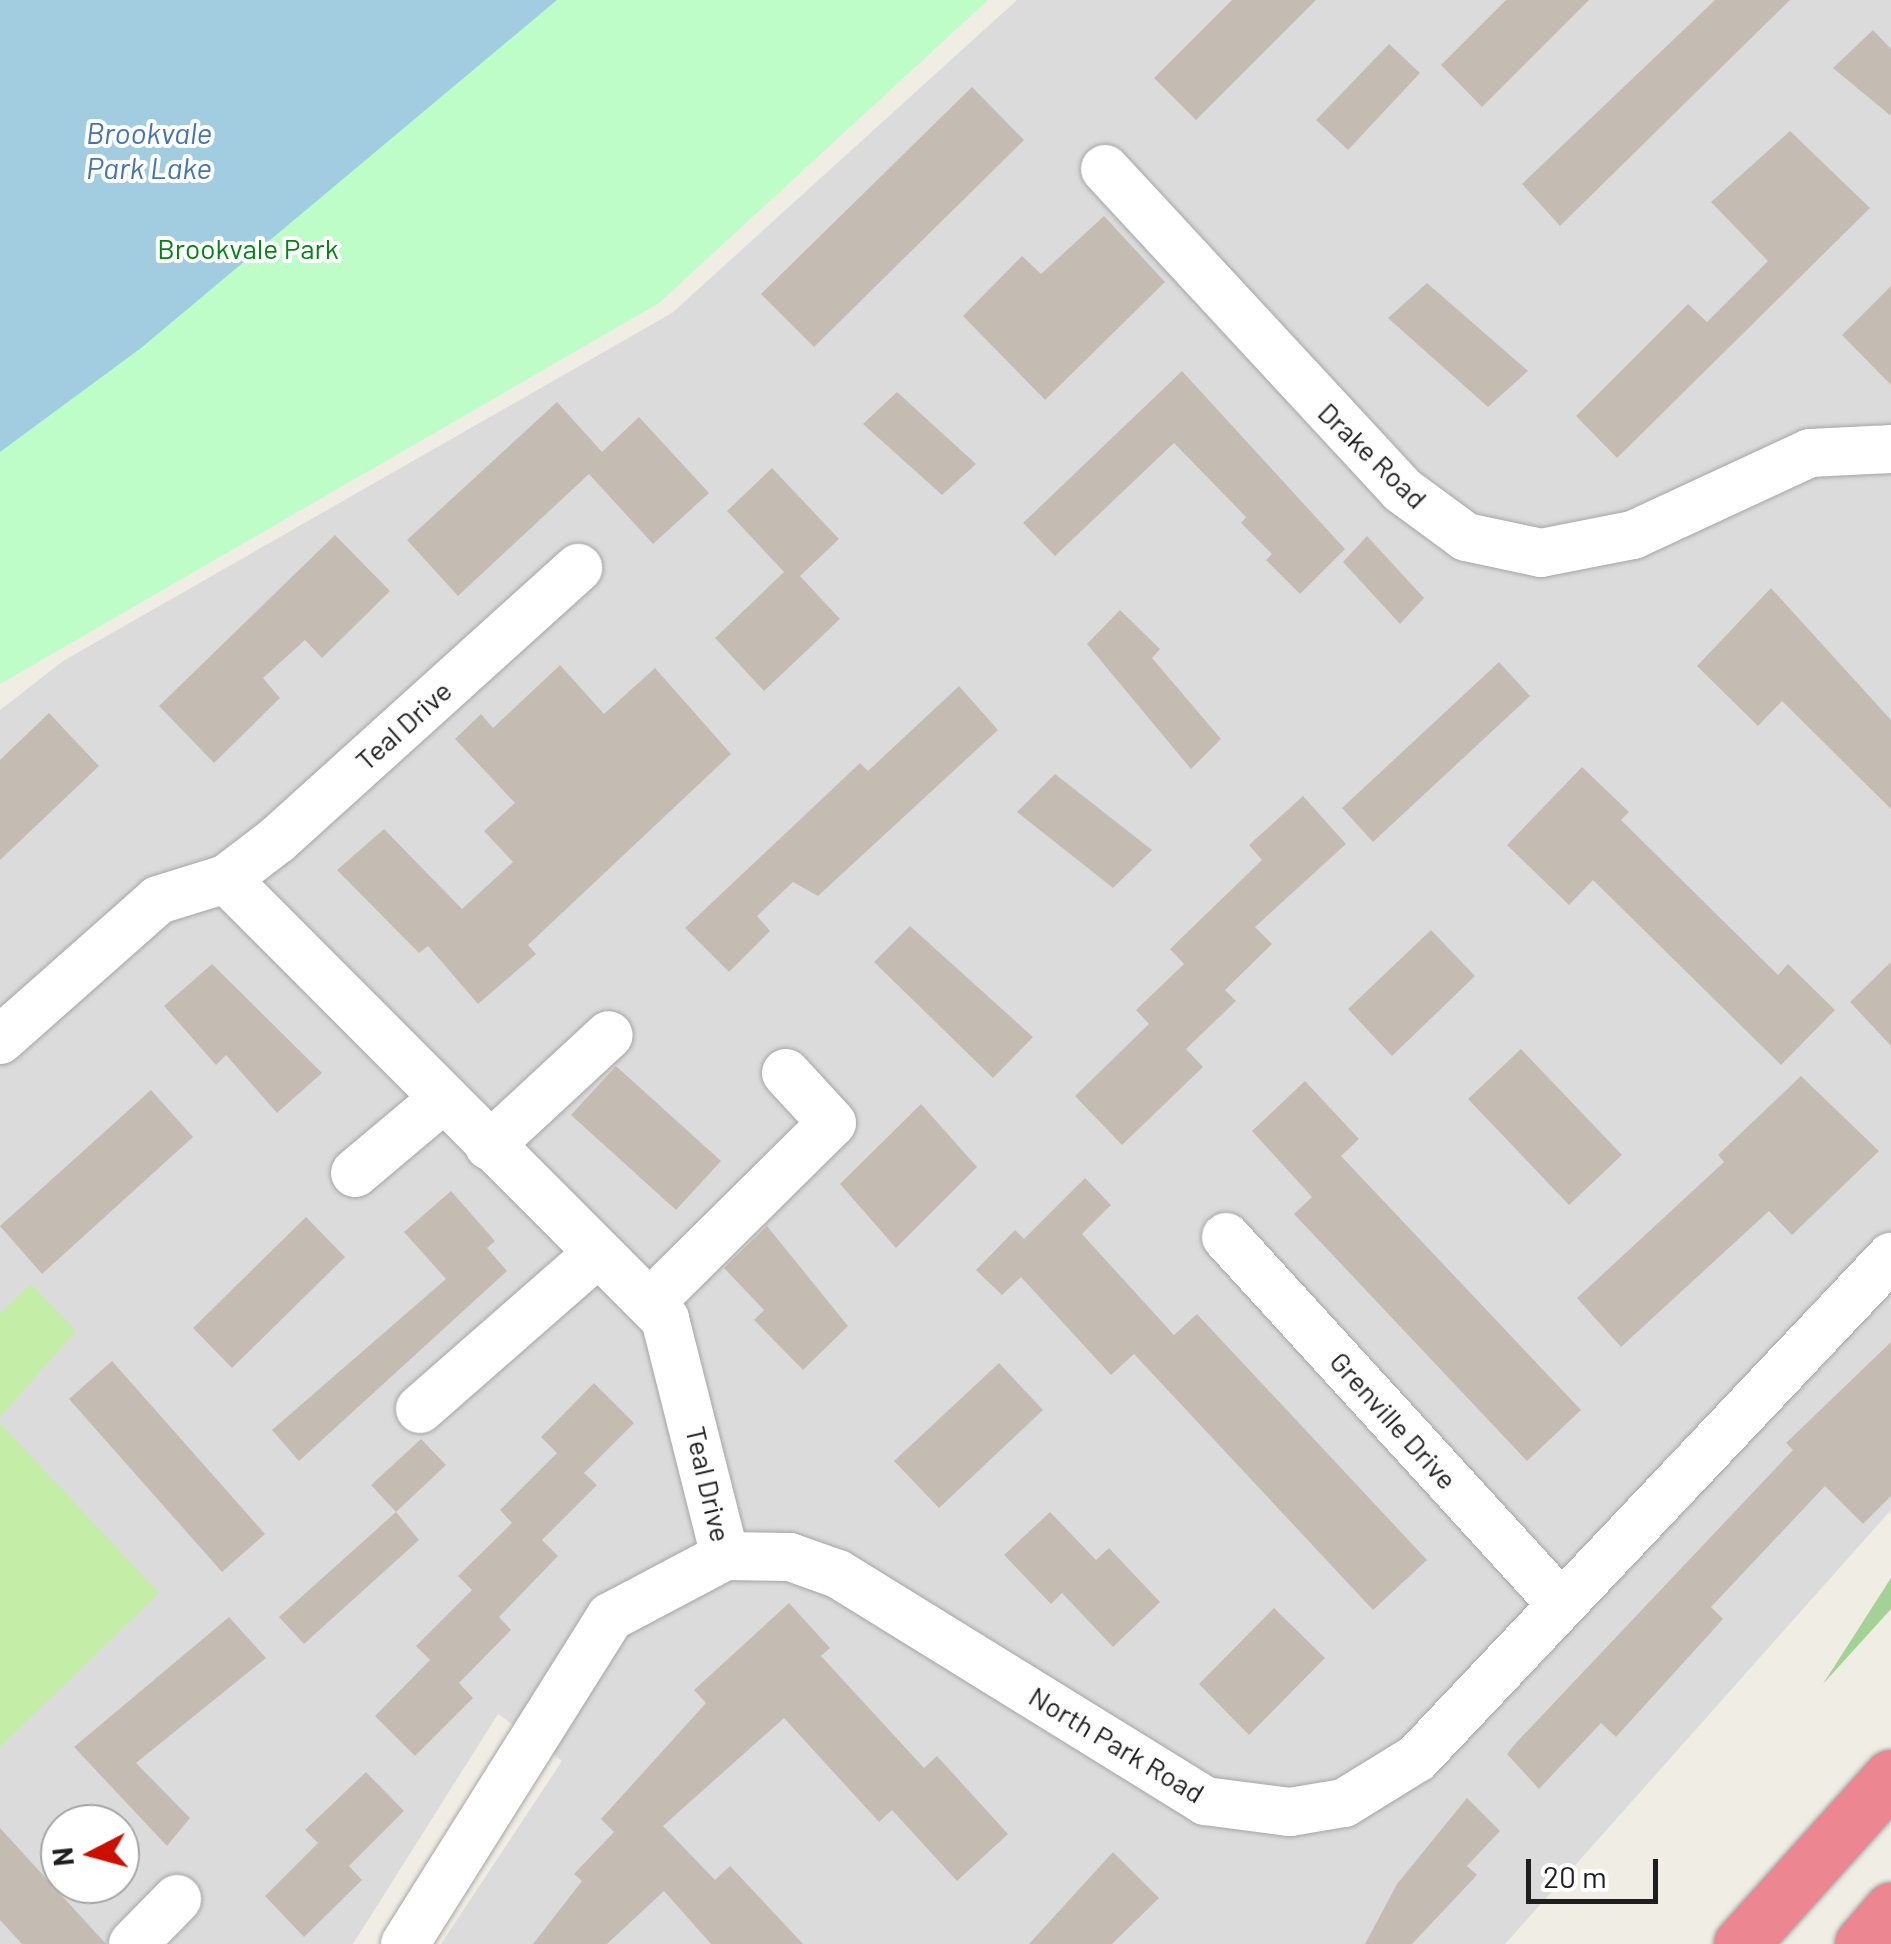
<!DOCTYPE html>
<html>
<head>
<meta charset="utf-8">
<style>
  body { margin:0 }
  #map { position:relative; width:1891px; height:1944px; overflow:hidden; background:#f0ede4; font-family:Barlow,sans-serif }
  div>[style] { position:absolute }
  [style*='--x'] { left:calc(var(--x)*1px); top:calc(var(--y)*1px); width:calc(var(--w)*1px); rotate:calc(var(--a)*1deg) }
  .residential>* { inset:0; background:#dcdbdb }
  .grass>* { inset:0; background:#c4eda7 }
  .forest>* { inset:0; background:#a3d196 }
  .park>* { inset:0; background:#befcc8 }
  .water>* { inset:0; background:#a2cde0 }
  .building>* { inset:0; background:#c4bcb3 }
  .roads { filter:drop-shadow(0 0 2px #a5a5a5) drop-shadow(0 0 2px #a5a5a5) }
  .minor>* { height:48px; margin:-24px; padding:0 24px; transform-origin:24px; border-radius:24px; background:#fff }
  .highway>* { height:55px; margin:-27.5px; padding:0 27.5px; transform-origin:27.5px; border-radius:27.5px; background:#ec8792 }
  span { translate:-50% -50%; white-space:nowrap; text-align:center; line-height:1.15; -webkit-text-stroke:8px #fff; paint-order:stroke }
  .park-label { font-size:28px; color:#058319 }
  .street-label { font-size:28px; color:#1e1e1e }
  .water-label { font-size:30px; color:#4574b4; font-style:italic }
  .north { position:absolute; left:40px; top:1804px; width:100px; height:100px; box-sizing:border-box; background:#fff; border:2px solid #a5a5a5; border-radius:50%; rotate:264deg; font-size:28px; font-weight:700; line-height:40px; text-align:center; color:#1e1e1e }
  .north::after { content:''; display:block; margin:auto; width:35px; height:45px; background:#cd0f00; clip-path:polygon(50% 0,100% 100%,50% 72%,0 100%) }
  .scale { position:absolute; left:1526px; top:1859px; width:132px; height:45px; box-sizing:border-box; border:5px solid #1e1e1e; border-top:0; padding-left:12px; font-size:30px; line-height:35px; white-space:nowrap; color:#1e1e1e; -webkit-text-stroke:8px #fff; paint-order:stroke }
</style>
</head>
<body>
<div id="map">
  <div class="residential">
    <i style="clip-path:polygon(evenodd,1017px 0,1891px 0,1891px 1510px,1505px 1944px,441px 1944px,562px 1761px,498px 1714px,353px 1944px,0 1944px,0 710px,63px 661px,672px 313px,1017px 0,60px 1824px,120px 1824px,120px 1884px,60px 1884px,60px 1824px)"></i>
  </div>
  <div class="grass">
    <i style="clip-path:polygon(31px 1284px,76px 1331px,0 1417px,0 1313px)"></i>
    <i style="clip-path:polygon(0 1423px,159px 1593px,0 1747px)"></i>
  </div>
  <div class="forest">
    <i style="clip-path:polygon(1891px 1578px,1891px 1609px,1823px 1684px)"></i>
  </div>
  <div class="park">
    <i style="clip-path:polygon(0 0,988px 0,659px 303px,0 684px)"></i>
  </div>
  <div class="water">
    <i style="clip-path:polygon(0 0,557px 0,141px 348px,0 452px)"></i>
  </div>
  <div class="building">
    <i style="clip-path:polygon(1232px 0,1316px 0,1196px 120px,1154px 78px)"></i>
    <i style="clip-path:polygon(1506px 0,1589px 0,1482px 107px,1441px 65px)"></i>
    <i style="clip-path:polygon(1715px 0,1790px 0,1560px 226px,1522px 184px)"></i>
    <i style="clip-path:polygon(1873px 30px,1891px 49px,1891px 116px,1833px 68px)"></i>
    <i style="clip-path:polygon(1389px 44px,1420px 73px,1348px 150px,1316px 120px)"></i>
    <i style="clip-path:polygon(972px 87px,1024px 140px,814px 347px,761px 294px)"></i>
    <i style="clip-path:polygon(1790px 131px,1870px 208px,1617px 458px,1576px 416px,1688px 304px,1707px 322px,1768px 261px,1711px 202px)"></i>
    <i style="clip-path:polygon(1104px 216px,1165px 282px,1045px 400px,963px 316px,1022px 256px,1041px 274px)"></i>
    <i style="clip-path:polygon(1427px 283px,1528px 371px,1488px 407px,1388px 318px)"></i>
    <i style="clip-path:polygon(1891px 286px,1891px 385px,1842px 335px)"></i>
    <i style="clip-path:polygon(1182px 371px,1345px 549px,1300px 594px,1266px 560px,1272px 554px,1241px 523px,1246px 517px,1174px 443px,1055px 556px,1023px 523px)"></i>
    <i style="clip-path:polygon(897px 392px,976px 464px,942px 495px,863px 424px)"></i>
    <i style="clip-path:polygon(557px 402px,602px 452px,639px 417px,709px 493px,653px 544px,589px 474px,458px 596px,407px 540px)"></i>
    <i style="clip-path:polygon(772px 468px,839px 539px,800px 576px,840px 619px,764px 691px,715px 638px,784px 572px,727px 511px)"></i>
    <i style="clip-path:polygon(335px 535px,390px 591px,322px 658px,305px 640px,263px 678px,280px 698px,214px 763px,159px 706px)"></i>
    <i style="clip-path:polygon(1367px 536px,1424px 598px,1400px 624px,1343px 562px)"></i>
    <i style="clip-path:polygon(1771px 588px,1891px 720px,1891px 809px,1782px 701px,1758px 726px,1697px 666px)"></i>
    <i style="clip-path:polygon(1120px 610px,1160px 649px,1152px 658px,1221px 739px,1191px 769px,1087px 644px)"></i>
    <i style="clip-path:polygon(1499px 662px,1530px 696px,1373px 842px,1342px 808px)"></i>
    <i style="clip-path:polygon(560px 665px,604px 714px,655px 668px,731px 754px,528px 945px,536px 954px,478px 1004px,428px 946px,419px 953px,337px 870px,384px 829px,462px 909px,513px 862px,484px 831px,515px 803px,455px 739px,481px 714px,493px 728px)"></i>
    <i style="clip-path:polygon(959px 686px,998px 730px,818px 896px,793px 882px,757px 916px,770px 931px,729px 972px,685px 928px,860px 763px,868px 771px)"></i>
    <i style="clip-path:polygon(49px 713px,99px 766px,0 860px,0 760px)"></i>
    <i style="clip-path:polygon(1582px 767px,1629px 812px,1621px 820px,1778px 975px,1788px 964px,1835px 1010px,1781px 1065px,1593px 880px,1569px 905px,1507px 845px)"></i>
    <i style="clip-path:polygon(1055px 774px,1152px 850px,1113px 888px,1017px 812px)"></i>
    <i style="clip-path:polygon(1303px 796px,1346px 844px,1255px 927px,1272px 944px,1225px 990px,1236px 1001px,1186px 1049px,1203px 1067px,1122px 1145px,1075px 1096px,1149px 1024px,1136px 1010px,1184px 964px,1170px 949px,1262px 860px,1249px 845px)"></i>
    <i style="clip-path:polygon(910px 926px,1033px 1037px,993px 1078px,874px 962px)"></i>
    <i style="clip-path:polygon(1431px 930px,1475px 976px,1392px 1056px,1348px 1009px)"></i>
    <i style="clip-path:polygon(1891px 962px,1891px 1046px,1850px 1002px)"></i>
    <i style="clip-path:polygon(212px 964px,322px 1073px,277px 1113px,226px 1055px,216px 1065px,164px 1006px)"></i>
    <i style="clip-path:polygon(1521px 1049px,1622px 1155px,1569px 1205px,1468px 1099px)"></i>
    <i style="clip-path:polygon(616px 1066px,721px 1161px,676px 1210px,571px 1115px)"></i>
    <i style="clip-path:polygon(1801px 1076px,1879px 1151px,1792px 1235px,1769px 1211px,1621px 1347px,1577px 1298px,1724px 1162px,1718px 1155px)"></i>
    <i style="clip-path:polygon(1305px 1081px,1359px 1139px,1341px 1156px,1581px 1410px,1527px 1461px,1294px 1214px,1312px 1197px,1252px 1131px)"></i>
    <i style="clip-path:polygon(151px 1090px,193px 1137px,42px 1274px,0 1226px)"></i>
    <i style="clip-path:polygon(921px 1104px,977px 1167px,896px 1248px,840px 1184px)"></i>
    <i style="clip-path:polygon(1085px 1178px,1111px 1205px,1082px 1234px,1174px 1335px,1197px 1314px,1427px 1560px,1373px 1610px,1134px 1354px,1111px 1375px,1021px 1277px,1002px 1295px,976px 1270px,1015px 1230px,1024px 1239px)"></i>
    <i style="clip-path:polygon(451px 1191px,495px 1241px,487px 1248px,507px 1271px,299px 1461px,272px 1430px,446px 1279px,404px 1232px)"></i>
    <i style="clip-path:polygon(306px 1217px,345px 1257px,232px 1368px,193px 1328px)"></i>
    <i style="clip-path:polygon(767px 1226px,848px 1326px,803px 1370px,754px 1320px,764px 1310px,724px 1268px)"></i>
    <i style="clip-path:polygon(1891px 1342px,1891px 1496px,1863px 1524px,1825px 1486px,1711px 1607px,1723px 1619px,1616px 1737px,1601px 1723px,1539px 1789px,1507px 1754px,1515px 1744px,1793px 1450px,1786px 1443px)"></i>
    <i style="clip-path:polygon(112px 1361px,265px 1534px,222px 1572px,69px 1399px)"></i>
    <i style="clip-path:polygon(999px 1363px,1043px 1410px,939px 1508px,894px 1461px)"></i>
    <i style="clip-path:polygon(594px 1383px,634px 1423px,584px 1473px,597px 1485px,542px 1540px,558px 1556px,499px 1617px,511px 1630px,459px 1683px,473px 1698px,415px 1756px,375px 1716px,430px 1660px,416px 1646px,472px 1590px,458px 1576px,512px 1523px,500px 1510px,557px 1453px,541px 1437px)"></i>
    <i style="clip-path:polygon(421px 1439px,446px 1465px,396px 1512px,371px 1485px)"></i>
    <i style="clip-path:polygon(396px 1512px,419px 1540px,304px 1644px,279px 1617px)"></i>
    <i style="clip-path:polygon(1050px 1512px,1096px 1560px,1109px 1548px,1160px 1602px,1113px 1647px,1062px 1593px,1051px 1604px,1004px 1555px)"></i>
    <i style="clip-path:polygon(789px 1603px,830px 1648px,821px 1656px,924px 1768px,937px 1756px,1008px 1834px,957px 1881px,892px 1810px,879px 1822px,784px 1718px,663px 1826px,715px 1880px,730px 1866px,803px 1944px,711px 1944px,664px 1891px,607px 1944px,533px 1944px,582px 1881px,574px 1874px,614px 1832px,601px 1819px,706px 1703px,694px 1690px)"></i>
    <i style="clip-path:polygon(1274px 1608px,1325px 1658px,1249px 1735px,1199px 1684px)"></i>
    <i style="clip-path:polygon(229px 1617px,266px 1658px,136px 1763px,190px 1818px,167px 1846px,74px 1747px)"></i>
    <i style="clip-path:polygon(366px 1772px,404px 1811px,349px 1866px,362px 1880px,304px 1937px,265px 1896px,318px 1843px,305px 1830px)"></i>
    <i style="clip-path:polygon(1467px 1798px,1500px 1831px,1467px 1866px,1477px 1875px,1412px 1944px,1365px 1944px,1397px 1884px)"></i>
    <i style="clip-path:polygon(0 1828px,106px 1944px,22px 1944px,0 1920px)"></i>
    <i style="clip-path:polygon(1113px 1852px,1159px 1898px,1112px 1944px,1029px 1944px)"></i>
  </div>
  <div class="roads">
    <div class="minor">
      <i style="--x:1105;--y:169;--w:437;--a:47.2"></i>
      <i style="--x:1402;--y:490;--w:79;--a:36.3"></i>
      <i style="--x:1466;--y:537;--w:77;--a:12"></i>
      <i style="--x:1541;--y:553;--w:94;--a:-11.1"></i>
      <i style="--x:1633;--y:535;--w:195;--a:-24.9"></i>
      <i style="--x:1810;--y:453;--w:81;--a:-2.8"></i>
      <i style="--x:226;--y:879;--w:622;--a:45.07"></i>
      <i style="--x:665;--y:1319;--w:244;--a:75.8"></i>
      <i style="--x:0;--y:1040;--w:211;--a:-41.5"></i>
      <i style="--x:158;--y:900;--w:71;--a:-17.2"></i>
      <i style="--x:226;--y:879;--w:64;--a:-37.4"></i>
      <i style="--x:277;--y:840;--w:406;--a:-42.1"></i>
      <i style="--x:489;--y:1146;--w:163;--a:-42.8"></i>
      <i style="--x:355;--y:1173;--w:114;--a:-40"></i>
      <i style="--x:1226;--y:1237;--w:497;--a:47.6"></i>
      <i style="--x:652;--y:1301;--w:253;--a:-44.7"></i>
      <i style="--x:832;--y:1123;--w:68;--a:-132.6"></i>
      <i style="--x:420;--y:1409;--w:234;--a:-41.2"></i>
      <i style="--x:133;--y:1944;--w:63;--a:-45.6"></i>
      <i style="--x:405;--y:1944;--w:386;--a:-57.9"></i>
      <i style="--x:610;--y:1617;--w:130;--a:-27.9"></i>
      <i style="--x:725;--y:1556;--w:65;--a:0.9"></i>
      <i style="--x:790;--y:1557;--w:51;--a:19.5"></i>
      <i style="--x:838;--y:1574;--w:432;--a:31.7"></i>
      <i style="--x:1205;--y:1801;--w:86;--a:7.4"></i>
      <i style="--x:1290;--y:1812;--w:55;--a:-9.5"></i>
      <i style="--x:1344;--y:1803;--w:86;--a:-31.7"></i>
      <i style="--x:1417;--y:1758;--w:690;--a:-46.59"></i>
    </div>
    <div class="highway">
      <i style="--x:1741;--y:1944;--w:224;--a:-48.1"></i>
      <i style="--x:1862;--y:1944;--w:45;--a:-49.5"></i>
    </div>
  </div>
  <div class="park-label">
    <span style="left:248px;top:248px">Brookvale Park</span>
  </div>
  <div class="street-label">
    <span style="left:1373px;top:455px;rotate:44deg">Drake Road</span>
    <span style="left:403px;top:725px;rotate:-42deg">Teal Drive</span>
    <span style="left:1394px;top:1420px;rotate:48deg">Grenville Drive</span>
    <span style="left:709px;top:1484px;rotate:77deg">Teal Drive</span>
    <span style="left:1117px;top:1744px;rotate:31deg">North Park Road</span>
  </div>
  <div class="water-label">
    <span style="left:149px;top:149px">Brookvale<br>Park Lake</span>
  </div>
  <div class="north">N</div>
  <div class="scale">20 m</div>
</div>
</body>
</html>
